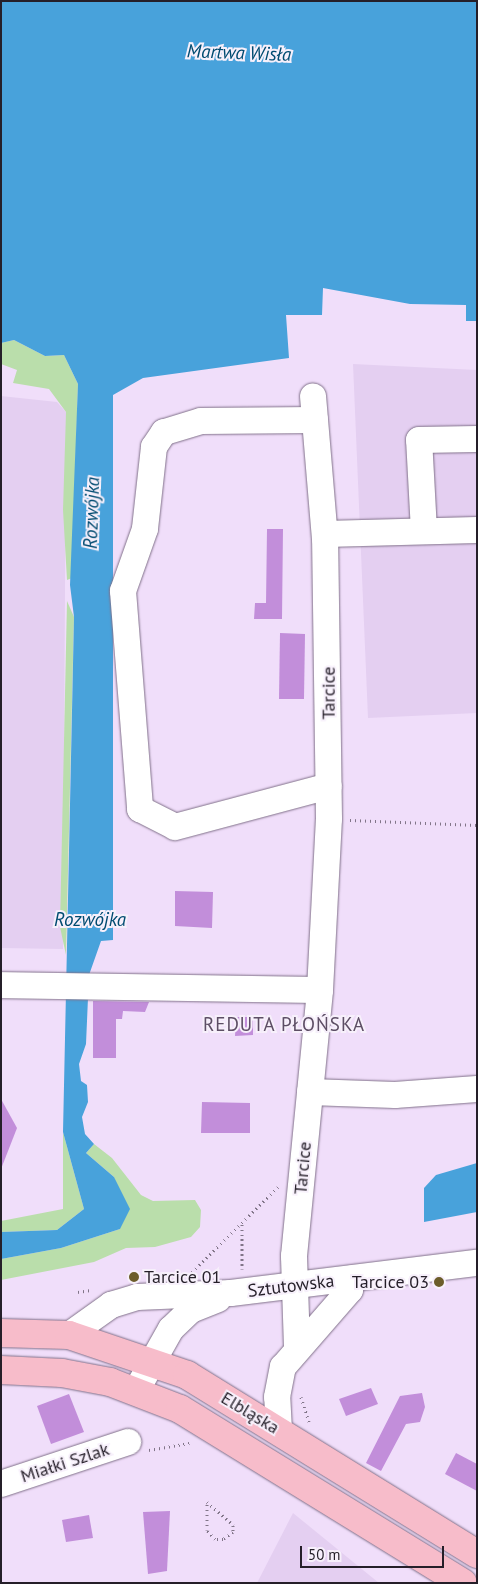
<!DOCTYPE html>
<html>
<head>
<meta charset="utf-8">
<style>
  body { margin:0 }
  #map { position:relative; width:478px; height:1584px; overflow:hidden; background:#f0defa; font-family:"PT Sans",sans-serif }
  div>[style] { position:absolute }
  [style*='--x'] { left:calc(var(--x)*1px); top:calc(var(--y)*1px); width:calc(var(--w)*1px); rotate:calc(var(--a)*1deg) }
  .built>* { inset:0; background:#e4cff1 }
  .green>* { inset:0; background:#badeab }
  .water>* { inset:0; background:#48a2db }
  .building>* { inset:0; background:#c28eda }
  .path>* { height:3px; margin-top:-1.5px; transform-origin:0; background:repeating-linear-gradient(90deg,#817588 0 1px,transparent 0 5px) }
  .roads { filter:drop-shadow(0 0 1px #81718a) drop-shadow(0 0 1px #81718a) }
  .minor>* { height:26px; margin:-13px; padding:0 13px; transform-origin:13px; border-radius:13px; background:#fff }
  .major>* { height:28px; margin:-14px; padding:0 14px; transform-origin:14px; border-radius:14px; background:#f7bcca }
  .dots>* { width:14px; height:14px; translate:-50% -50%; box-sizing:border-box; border:2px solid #f7f0fb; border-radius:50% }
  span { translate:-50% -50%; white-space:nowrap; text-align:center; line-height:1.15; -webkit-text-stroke:4px #f7f0fb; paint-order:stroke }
  .street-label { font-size:18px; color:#251f29 }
  .poi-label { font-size:18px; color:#251f29 }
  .left { translate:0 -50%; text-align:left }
  .right { translate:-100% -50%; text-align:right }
  .water-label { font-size:19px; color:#004b71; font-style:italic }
  .neighbourhood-label { font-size:19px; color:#5d4e65; letter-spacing:1px }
  .frame { position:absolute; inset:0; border:2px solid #251f29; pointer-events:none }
  .scale { position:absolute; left:300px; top:1546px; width:144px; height:22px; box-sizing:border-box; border:2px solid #251f29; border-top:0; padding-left:6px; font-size:15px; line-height:18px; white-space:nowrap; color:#251f29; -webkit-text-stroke:4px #f7f0fb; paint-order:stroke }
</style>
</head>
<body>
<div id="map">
  <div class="built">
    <i style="clip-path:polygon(353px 364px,477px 370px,477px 713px,368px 718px)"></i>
    <i style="clip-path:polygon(1px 396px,57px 402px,66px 412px,63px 949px,1px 948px)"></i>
    <i style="clip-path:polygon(293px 1513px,379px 1583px,257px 1583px)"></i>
  </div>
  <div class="green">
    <i style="clip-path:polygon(14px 340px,45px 356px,64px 355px,78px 384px,72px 578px,67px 580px,63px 510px,66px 412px,49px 389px,13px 383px,17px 370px,1px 364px,1px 343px)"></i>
    <i style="clip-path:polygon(67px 601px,74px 617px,66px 955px,60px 927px)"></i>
    <i style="clip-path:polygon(63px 1132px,84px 1209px,57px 1230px,1px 1232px,1px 1221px,63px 1209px)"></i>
    <i style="clip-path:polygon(94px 1144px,112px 1158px,141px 1195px,153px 1201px,195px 1200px,201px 1210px,200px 1227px,191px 1237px,155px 1247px,126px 1248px,94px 1262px,1px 1280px,1px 1259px,61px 1248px,120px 1229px,114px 1177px,86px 1153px)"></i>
  </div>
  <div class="water">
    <i style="clip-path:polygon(1px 1px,477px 1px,477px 321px,466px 321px,466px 305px,410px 304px,323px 288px,322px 315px,286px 315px,289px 358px,143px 378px,113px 395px,113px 940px,101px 941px,89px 975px,86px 1044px,79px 1064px,81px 1081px,87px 1085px,88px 1102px,82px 1117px,85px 1134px,94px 1144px,86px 1153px,114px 1177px,130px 1209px,120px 1229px,61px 1248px,1px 1259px,1px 1232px,57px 1230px,84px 1209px,63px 1132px,74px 617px,70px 585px,78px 384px,64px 355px,45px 356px,14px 340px,1px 343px)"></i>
    <i style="clip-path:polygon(477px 1163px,477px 1212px,424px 1222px,424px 1188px,436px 1175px)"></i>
  </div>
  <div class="building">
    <i style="clip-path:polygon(267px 529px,283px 529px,282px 619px,254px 619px,255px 603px,266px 603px)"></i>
    <i style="clip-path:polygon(280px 633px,305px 634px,304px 699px,279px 699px)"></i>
    <i style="clip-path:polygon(175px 891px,213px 892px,212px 928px,175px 926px)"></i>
    <i style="clip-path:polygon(93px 1001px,149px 1002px,145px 1012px,123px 1011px,122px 1019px,116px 1019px,116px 1058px,93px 1058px)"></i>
    <i style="clip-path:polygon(236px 1017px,253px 1017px,253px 1035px,235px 1036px)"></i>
    <i style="clip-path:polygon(1px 1099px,17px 1128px,1px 1169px)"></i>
    <i style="clip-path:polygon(202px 1102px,250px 1103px,250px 1133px,201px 1133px)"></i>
    <i style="clip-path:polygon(371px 1388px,378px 1404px,346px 1416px,339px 1399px)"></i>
    <i style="clip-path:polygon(422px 1393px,425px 1407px,420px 1422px,406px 1424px,381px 1471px,366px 1463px,400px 1396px)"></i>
    <i style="clip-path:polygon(69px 1394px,84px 1432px,51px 1444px,37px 1406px)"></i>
    <i style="clip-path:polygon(456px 1453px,477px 1464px,477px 1491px,445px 1474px)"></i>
    <i style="clip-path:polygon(170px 1511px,167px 1571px,148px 1574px,143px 1512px)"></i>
    <i style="clip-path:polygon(89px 1515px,93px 1538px,66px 1542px,62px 1520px)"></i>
  </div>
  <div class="path">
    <i style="--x:350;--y:820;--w:127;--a:2.3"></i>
    <i style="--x:242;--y:1224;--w:45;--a:90"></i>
    <i style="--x:192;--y:1272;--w:121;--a:-44.7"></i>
    <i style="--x:78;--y:1292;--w:13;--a:-9"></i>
    <i style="--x:301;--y:1397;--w:26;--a:72"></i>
    <i style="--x:149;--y:1450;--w:41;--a:-9.9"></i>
    <i style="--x:207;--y:1502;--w:35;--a:41"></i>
    <i style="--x:233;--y:1525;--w:7;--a:90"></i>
    <i style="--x:233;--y:1532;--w:12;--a:145"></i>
    <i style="--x:223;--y:1539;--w:8;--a:180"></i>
    <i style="--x:215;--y:1539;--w:12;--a:-132"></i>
    <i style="--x:207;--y:1530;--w:28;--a:-90"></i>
  </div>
  <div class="roads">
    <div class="minor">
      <i style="--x:315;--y:420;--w:114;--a:179.5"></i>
      <i style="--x:201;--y:421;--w:39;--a:163"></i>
      <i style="--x:164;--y:432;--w:18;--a:124"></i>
      <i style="--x:154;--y:447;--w:82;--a:96.3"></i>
      <i style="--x:145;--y:529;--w:66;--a:109.5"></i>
      <i style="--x:123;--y:591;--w:219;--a:85.5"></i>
      <i style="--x:140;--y:809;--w:39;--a:27"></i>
      <i style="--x:175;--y:827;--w:159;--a:-14.9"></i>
      <i style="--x:424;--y:531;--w:91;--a:-93.1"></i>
      <i style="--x:419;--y:440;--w:58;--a:-1"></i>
      <i style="--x:325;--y:534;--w:152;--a:-1.5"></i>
      <i style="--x:1;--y:985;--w:319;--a:0.9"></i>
      <i style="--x:310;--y:1092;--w:85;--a:2"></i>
      <i style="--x:395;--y:1095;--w:82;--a:-4.2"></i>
      <i style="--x:69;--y:1335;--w:52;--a:-35.5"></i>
      <i style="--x:111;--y:1305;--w:27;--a:-17"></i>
      <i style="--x:137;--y:1297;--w:94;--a:-2.4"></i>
      <i style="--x:231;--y:1293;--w:248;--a:-7"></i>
      <i style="--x:297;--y:1347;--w:91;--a:-91.9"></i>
      <i style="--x:294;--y:1256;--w:267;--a:-84.4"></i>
      <i style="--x:320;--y:990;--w:171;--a:-87"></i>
      <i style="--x:329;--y:819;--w:280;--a:-90.8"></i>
      <i style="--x:325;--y:539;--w:143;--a:-94.8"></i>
      <i style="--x:136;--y:1391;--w:71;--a:-60.6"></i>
      <i style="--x:171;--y:1329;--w:28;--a:-44"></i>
      <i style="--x:191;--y:1310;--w:29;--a:-22"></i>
      <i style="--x:279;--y:1431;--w:34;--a:-93"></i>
      <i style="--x:277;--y:1397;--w:31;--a:-79"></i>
      <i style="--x:283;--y:1367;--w:102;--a:-49"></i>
      <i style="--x:350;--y:1290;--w:12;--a:-81"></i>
      <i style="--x:1;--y:1484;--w:134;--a:-18.3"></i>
    </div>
    <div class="major">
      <i style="--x:1;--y:1333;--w:68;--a:1.7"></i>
      <i style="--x:69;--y:1335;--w:125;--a:18.7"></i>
      <i style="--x:187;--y:1375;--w:341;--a:31.7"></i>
      <i style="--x:1;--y:1370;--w:61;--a:2.8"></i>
      <i style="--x:62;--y:1373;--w:49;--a:10.6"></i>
      <i style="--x:110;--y:1382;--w:75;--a:21.1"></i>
      <i style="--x:180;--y:1409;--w:332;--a:31.6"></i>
    </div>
  </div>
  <div class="dots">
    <i style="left:134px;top:1277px;background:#6c5d2a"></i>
    <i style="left:439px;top:1282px;background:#6c5d2a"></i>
  </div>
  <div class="street-label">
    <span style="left:329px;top:693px;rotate:-90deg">Tarcice</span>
    <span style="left:303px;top:1168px;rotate:-85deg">Tarcice</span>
    <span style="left:291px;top:1286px;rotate:-7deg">Sztutowska</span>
    <span style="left:250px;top:1413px;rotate:31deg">Elbląska</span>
    <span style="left:65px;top:1463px;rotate:-18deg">Miałki Szlak</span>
  </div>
  <div class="poi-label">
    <span class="left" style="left:144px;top:1277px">Tarcice 01</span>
    <span class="right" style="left:429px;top:1282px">Tarcice 03</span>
  </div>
  <div class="water-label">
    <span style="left:239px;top:53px;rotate:2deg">Martwa Wisła</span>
    <span style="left:92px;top:513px;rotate:-88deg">Rozwójka</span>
    <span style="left:90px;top:920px">Rozwójka</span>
  </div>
  <div class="neighbourhood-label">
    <span style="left:284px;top:1025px">REDUTA PŁOŃSKA</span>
  </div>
  <div class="frame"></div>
  <div class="scale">50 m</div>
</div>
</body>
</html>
